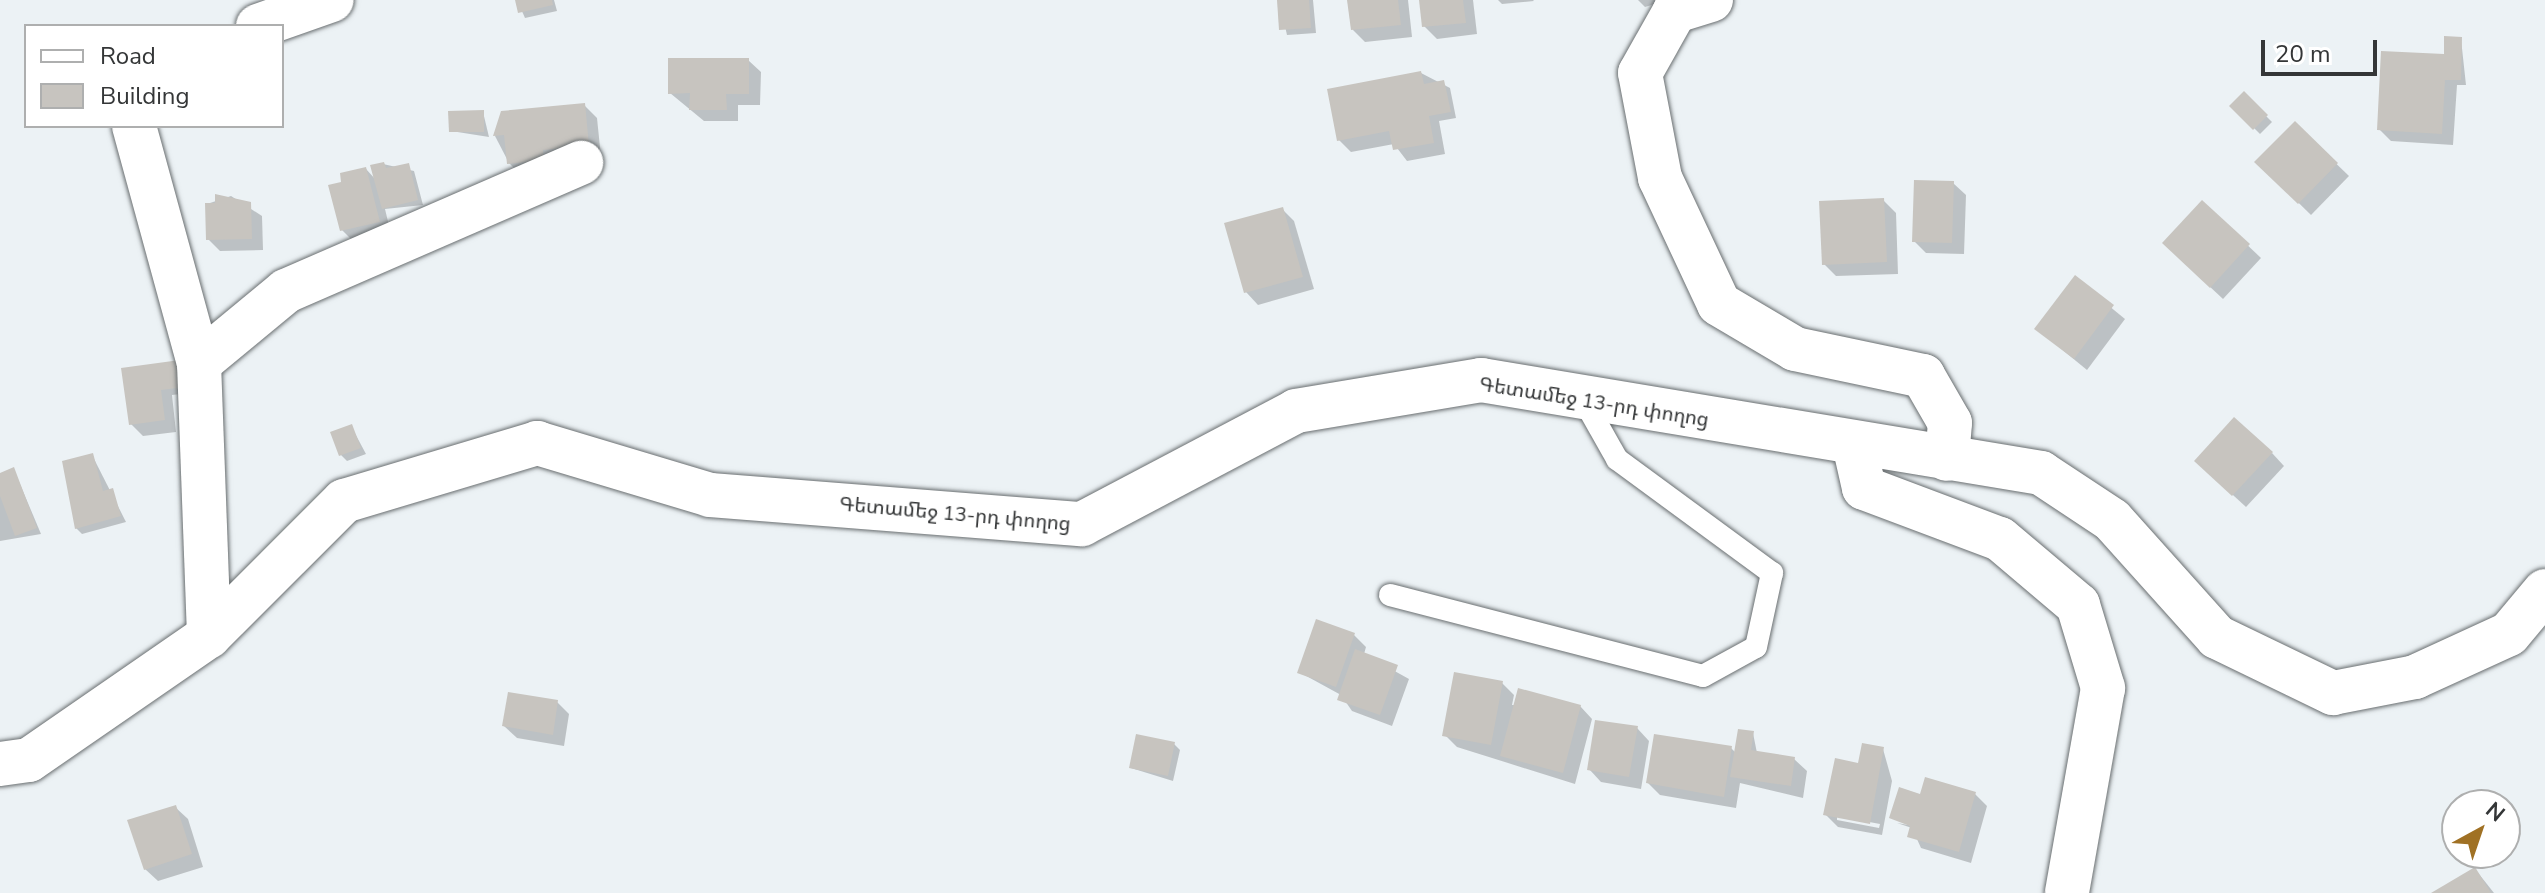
<!DOCTYPE html>
<html>
<head>
<meta charset="utf-8">
<style>
  body { margin:0 }
  #map { position:relative; width:2545px; height:893px; overflow:hidden; background:#ecf2f5; font-family:"Nunito Sans","Noto Sans Armenian",sans-serif }
  div>[style] { position:absolute }
  [style*='--x'] { left:calc(var(--x)*1px); top:calc(var(--y)*1px); width:calc(var(--w)*1px); rotate:calc(var(--a)*1deg) }
  .shadow>* { inset:0; background:#0003 }
  .building>* { inset:0; background:#c7c4bf }
  .roads { filter:drop-shadow(0 0 2px #696e70) drop-shadow(0 0 2px #696e70) }
  .service>* { height:22px; margin:-11px; padding:0 11px; transform-origin:11px; border-radius:11px; background:#fff }
  .minor>* { height:44px; margin:-22px; padding:0 22px; transform-origin:22px; border-radius:22px; background:#fff }
  span { translate:-50% -50%; white-space:nowrap; text-align:center; line-height:1.15; -webkit-text-stroke:8px #fff; paint-order:stroke }
  .street-label { font-size:20px; color:#343637 }
  .legend { position:absolute; left:24px; top:24px; width:260px; height:104px; box-sizing:border-box; background:#fff; border:2px solid #aeafaf; margin:0; padding:10px 14px; list-style:none; font-size:24px; color:#343637 }
  .legend li { display:flex; align-items:center; gap:16px; height:40px }
  .legend b { width:40px; border:2px solid #aeafaf }
  .north { position:absolute; left:2441px; top:789px; width:80px; height:80px; box-sizing:border-box; background:#fff; border:2px solid #aeafaf; border-radius:50%; rotate:40deg; font-size:22px; font-weight:700; line-height:32px; text-align:center; color:#343637 }
  .north::after { content:''; display:block; margin:auto; width:28px; height:36px; background:#a07124; clip-path:polygon(50% 0,100% 100%,50% 72%,0 100%) }
  .scale { position:absolute; left:2261px; top:40px; width:116px; height:36px; box-sizing:border-box; border:4px solid #343637; border-top:0; padding-left:10px; font-size:24px; line-height:28px; white-space:nowrap; color:#343637; -webkit-text-stroke:6px #fff; paint-order:stroke }
</style>
</head>
<body>
<div id="map">
  <div class="shadow">
    <i style="clip-path:polygon(517px 0,554px 0,557px 11px,525px 18px)"></i>
    <i style="clip-path:polygon(1279px 0,1313px 0,1316px 33px,1287px 35px)"></i>
    <i style="clip-path:polygon(1349px 0,1408px 0,1412px 37px,1365px 42px,1353px 30px)"></i>
    <i style="clip-path:polygon(1421px 0,1473px 0,1477px 34px,1437px 39px,1424px 26px)"></i>
    <i style="clip-path:polygon(1498px 0,1533px 0,1534px 1px,1502px 4px)"></i>
    <i style="clip-path:polygon(1638px 0,1668px 0,1645px 7px)"></i>
    <i style="clip-path:polygon(2461px 39px,2466px 85px,2457px 85px,2453px 145px,2391px 141px,2379px 129px)"></i>
    <i style="clip-path:polygon(748px 60px,761px 72px,760px 105px,738px 105px,738px 121px,704px 121px,670px 93px)"></i>
    <i style="clip-path:polygon(1421px 73px,1450px 88px,1456px 118px,1439px 121px,1445px 154px,1407px 161px,1394px 144px,1351px 152px,1339px 140px)"></i>
    <i style="clip-path:polygon(2244px 94px,2272px 122px,2260px 134px,2232px 106px)"></i>
    <i style="clip-path:polygon(584px 105px,597px 118px,601px 157px,521px 175px,509px 163px,495px 136px,503px 113px)"></i>
    <i style="clip-path:polygon(483px 112px,489px 137px,451px 131px)"></i>
    <i style="clip-path:polygon(2295px 124px,2349px 176px,2311px 215px,2257px 162px)"></i>
    <i style="clip-path:polygon(383px 164px,414px 171px,423px 205px,385px 209px,391px 234px,354px 242px,342px 230px,344px 183px,366px 169px,376px 180px)"></i>
    <i style="clip-path:polygon(1953px 183px,1966px 195px,1964px 254px,1926px 253px,1914px 241px)"></i>
    <i style="clip-path:polygon(231px 196px,262px 216px,263px 250px,220px 251px,208px 239px,207px 204px)"></i>
    <i style="clip-path:polygon(1883px 200px,1896px 213px,1898px 274px,1836px 276px,1824px 264px)"></i>
    <i style="clip-path:polygon(2202px 202px,2261px 258px,2223px 299px,2176px 255px)"></i>
    <i style="clip-path:polygon(1282px 209px,1294px 221px,1314px 289px,1258px 305px,1246px 292px)"></i>
    <i style="clip-path:polygon(2075px 278px,2125px 319px,2087px 370px,2037px 329px)"></i>
    <i style="clip-path:polygon(157px 366px,189px 393px,172px 395px,176px 432px,143px 436px,131px 424px)"></i>
    <i style="clip-path:polygon(351px 426px,366px 454px,347px 461px,341px 455px)"></i>
    <i style="clip-path:polygon(2272px 453px,2284px 466px,2246px 507px,2209px 473px)"></i>
    <i style="clip-path:polygon(92px 455px,126px 522px,82px 534px,76px 528px)"></i>
    <i style="clip-path:polygon(14px 470px,41px 534px,0 541px,0 475px)"></i>
    <i style="clip-path:polygon(1354px 635px,1366px 647px,1364px 654px,1409px 679px,1392px 726px,1352px 711px,1341px 695px,1299px 672px)"></i>
    <i style="clip-path:polygon(1502px 683px,1514px 695px,1512px 705px,1580px 706px,1592px 719px,1575px 784px,1457px 747px,1445px 735px)"></i>
    <i style="clip-path:polygon(557px 702px,569px 714px,564px 746px,517px 738px,504px 726px)"></i>
    <i style="clip-path:polygon(1637px 728px,1649px 741px,1641px 789px,1601px 782px,1589px 769px)"></i>
    <i style="clip-path:polygon(1753px 733px,1757px 753px,1794px 759px,1807px 771px,1803px 798px,1740px 783px,1736px 808px,1660px 795px,1648px 783px,1731px 748px,1736px 753px)"></i>
    <i style="clip-path:polygon(1174px 744px,1180px 750px,1173px 781px,1131px 768px)"></i>
    <i style="clip-path:polygon(evenodd,1883px 749px,1892px 781px,1882px 835px,1838px 827px,1826px 815px,1860px 765px,1883px 749px,1837px 816px,1880px 824px,1879px 828px,1837px 820px,1837px 816px)"></i>
    <i style="clip-path:polygon(1975px 794px,1987px 806px,1971px 863px,1921px 848px,1912px 828px,1897px 823px,1920px 827px,1892px 818px)"></i>
    <i style="clip-path:polygon(175px 807px,188px 819px,203px 867px,158px 881px,145px 869px)"></i>
    <i style="clip-path:polygon(2475px 869px,2494px 893px,2435px 893px)"></i>
  </div>
  <div class="building">
    <i style="clip-path:polygon(515px 0,552px 0,553px 5px,518px 13px)"></i>
    <i style="clip-path:polygon(1277px 0,1309px 0,1311px 28px,1279px 30px)"></i>
    <i style="clip-path:polygon(1347px 0,1398px 0,1401px 25px,1351px 30px)"></i>
    <i style="clip-path:polygon(1419px 0,1463px 0,1466px 23px,1422px 27px)"></i>
    <i style="clip-path:polygon(2444px 36px,2462px 37px,2461px 80px,2445px 80px,2442px 134px,2377px 130px,2381px 51px,2444px 54px)"></i>
    <i style="clip-path:polygon(668px 58px,749px 58px,749px 94px,726px 94px,727px 110px,689px 110px,690px 93px,668px 94px)"></i>
    <i style="clip-path:polygon(1421px 71px,1424px 84px,1444px 80px,1451px 112px,1429px 116px,1434px 143px,1393px 150px,1389px 131px,1337px 141px,1327px 89px)"></i>
    <i style="clip-path:polygon(2244px 91px,2268px 115px,2253px 130px,2229px 106px)"></i>
    <i style="clip-path:polygon(585px 103px,589px 146px,543px 150px,544px 160px,507px 164px,504px 135px,493px 136px,501px 111px)"></i>
    <i style="clip-path:polygon(484px 110px,484px 132px,449px 132px,448px 111px)"></i>
    <i style="clip-path:polygon(2295px 121px,2338px 163px,2298px 204px,2254px 162px)"></i>
    <i style="clip-path:polygon(384px 162px,386px 168px,409px 163px,418px 200px,382px 209px,370px 165px)"></i>
    <i style="clip-path:polygon(366px 167px,380px 222px,340px 231px,328px 185px,341px 182px,340px 173px)"></i>
    <i style="clip-path:polygon(1914px 180px,1954px 181px,1952px 243px,1912px 242px)"></i>
    <i style="clip-path:polygon(215px 194px,251px 202px,252px 239px,206px 240px,205px 203px,215px 203px)"></i>
    <i style="clip-path:polygon(1884px 198px,1887px 262px,1822px 265px,1819px 201px)"></i>
    <i style="clip-path:polygon(2202px 200px,2250px 244px,2210px 288px,2162px 243px)"></i>
    <i style="clip-path:polygon(1283px 207px,1303px 277px,1244px 293px,1224px 223px)"></i>
    <i style="clip-path:polygon(2075px 275px,2114px 305px,2074px 359px,2034px 329px)"></i>
    <i style="clip-path:polygon(180px 360px,185px 387px,161px 390px,165px 420px,129px 425px,121px 368px)"></i>
    <i style="clip-path:polygon(2234px 417px,2273px 452px,2232px 496px,2194px 461px)"></i>
    <i style="clip-path:polygon(352px 424px,361px 448px,339px 456px,330px 432px)"></i>
    <i style="clip-path:polygon(93px 453px,103px 491px,113px 488px,121px 516px,75px 529px,62px 461px)"></i>
    <i style="clip-path:polygon(14px 467px,37px 528px,15px 536px,0 496px,0 473px)"></i>
    <i style="clip-path:polygon(1316px 619px,1355px 633px,1336px 687px,1297px 673px)"></i>
    <i style="clip-path:polygon(1355px 649px,1398px 665px,1380px 715px,1337px 700px)"></i>
    <i style="clip-path:polygon(1454px 672px,1503px 681px,1491px 745px,1442px 736px)"></i>
    <i style="clip-path:polygon(1518px 688px,1581px 705px,1563px 773px,1500px 756px)"></i>
    <i style="clip-path:polygon(508px 692px,558px 700px,553px 735px,502px 726px)"></i>
    <i style="clip-path:polygon(1595px 720px,1638px 726px,1629px 777px,1587px 770px)"></i>
    <i style="clip-path:polygon(1738px 729px,1754px 731px,1751px 750px,1795px 757px,1791px 786px,1730px 777px)"></i>
    <i style="clip-path:polygon(1136px 734px,1175px 742px,1168px 776px,1129px 768px)"></i>
    <i style="clip-path:polygon(1654px 734px,1732px 746px,1724px 797px,1646px 783px)"></i>
    <i style="clip-path:polygon(1862px 743px,1884px 747px,1870px 824px,1823px 815px,1835px 758px,1858px 763px)"></i>
    <i style="clip-path:polygon(1925px 777px,1976px 792px,1959px 852px,1907px 837px,1910px 826px,1889px 818px,1899px 787px,1920px 794px)"></i>
    <i style="clip-path:polygon(176px 805px,192px 854px,144px 870px,127px 820px)"></i>
    <i style="clip-path:polygon(2475px 867px,2491px 893px,2431px 893px)"></i>
  </div>
  <div class="roads">
    <div class="service">
      <i style="--x:1390;--y:595;--w:323;--a:14.5"></i>
      <i style="--x:1703;--y:676;--w:60;--a:-28.7"></i>
      <i style="--x:1756;--y:647;--w:76;--a:-77.8"></i>
      <i style="--x:1772;--y:573;--w:192;--a:-143.7"></i>
      <i style="--x:1617;--y:459;--w:69;--a:-119.5"></i>
    </div>
    <div class="minor">
      <i style="--x:1711;--y:0;--w:38;--a:163"></i>
      <i style="--x:1675;--y:11;--w:71;--a:119.4"></i>
      <i style="--x:1640;--y:73;--w:107;--a:79.2"></i>
      <i style="--x:1660;--y:178;--w:139;--a:64.9"></i>
      <i style="--x:1719;--y:304;--w:88;--a:30.6"></i>
      <i style="--x:1795;--y:349;--w:131;--a:11.9"></i>
      <i style="--x:1923;--y:376;--w:54;--a:60.1"></i>
      <i style="--x:1950;--y:423;--w:36;--a:95"></i>
      <i style="--x:258;--y:26;--w:78;--a:-19.4"></i>
      <i style="--x:134;--y:126;--w:246;--a:74.7"></i>
      <i style="--x:199;--y:363;--w:273;--a:87.9"></i>
      <i style="--x:199;--y:363;--w:113;--a:-39.6"></i>
      <i style="--x:286;--y:291;--w:322;--a:-23.5"></i>
      <i style="--x:1854;--y:444;--w:45;--a:77.2"></i>
      <i style="--x:1864;--y:488;--w:145;--a:20.6"></i>
      <i style="--x:2000;--y:539;--w:102;--a:40.2"></i>
      <i style="--x:2078;--y:605;--w:87;--a:73.2"></i>
      <i style="--x:2103;--y:688;--w:208;--a:100"></i>
      <i style="--x:0;--y:764;--w:29;--a:-8"></i>
      <i style="--x:29;--y:760;--w:219;--a:-34.6"></i>
      <i style="--x:209;--y:636;--w:191;--a:-45"></i>
      <i style="--x:344;--y:501;--w:202;--a:-16.7"></i>
      <i style="--x:537;--y:443;--w:181;--a:16.7"></i>
      <i style="--x:710;--y:495;--w:373;--a:4.5"></i>
      <i style="--x:1082;--y:524;--w:242;--a:-27.8"></i>
      <i style="--x:1296;--y:411;--w:188;--a:-9.5"></i>
      <i style="--x:1481;--y:380;--w:568;--a:9.43"></i>
      <i style="--x:2041;--y:473;--w:85;--a:33.5"></i>
      <i style="--x:2112;--y:520;--w:157;--a:48.1"></i>
      <i style="--x:2217;--y:637;--w:129;--a:25.8"></i>
      <i style="--x:2333;--y:693;--w:84;--a:-11"></i>
      <i style="--x:2415;--y:677;--w:103;--a:-24.6"></i>
      <i style="--x:2509;--y:634;--w:56;--a:-50.1"></i>
    </div>
  </div>
  <div class="street-label">
    <span style="left:1594px;top:402px;rotate:9deg">Գետամեջ 13-րդ փողոց</span>
    <span style="left:955px;top:514px;rotate:5deg">Գետամեջ 13-րդ փողոց</span>
  </div>
  <ul class="legend">
  <li><b style="height:10px;background:#fff"></b>Road</li>
  <li><b style="height:22px;background:#c7c4bf"></b>Building</li>
  </ul>
  <div class="north">N</div>
  <div class="scale">20 m</div>
</div>
</body>
</html>
